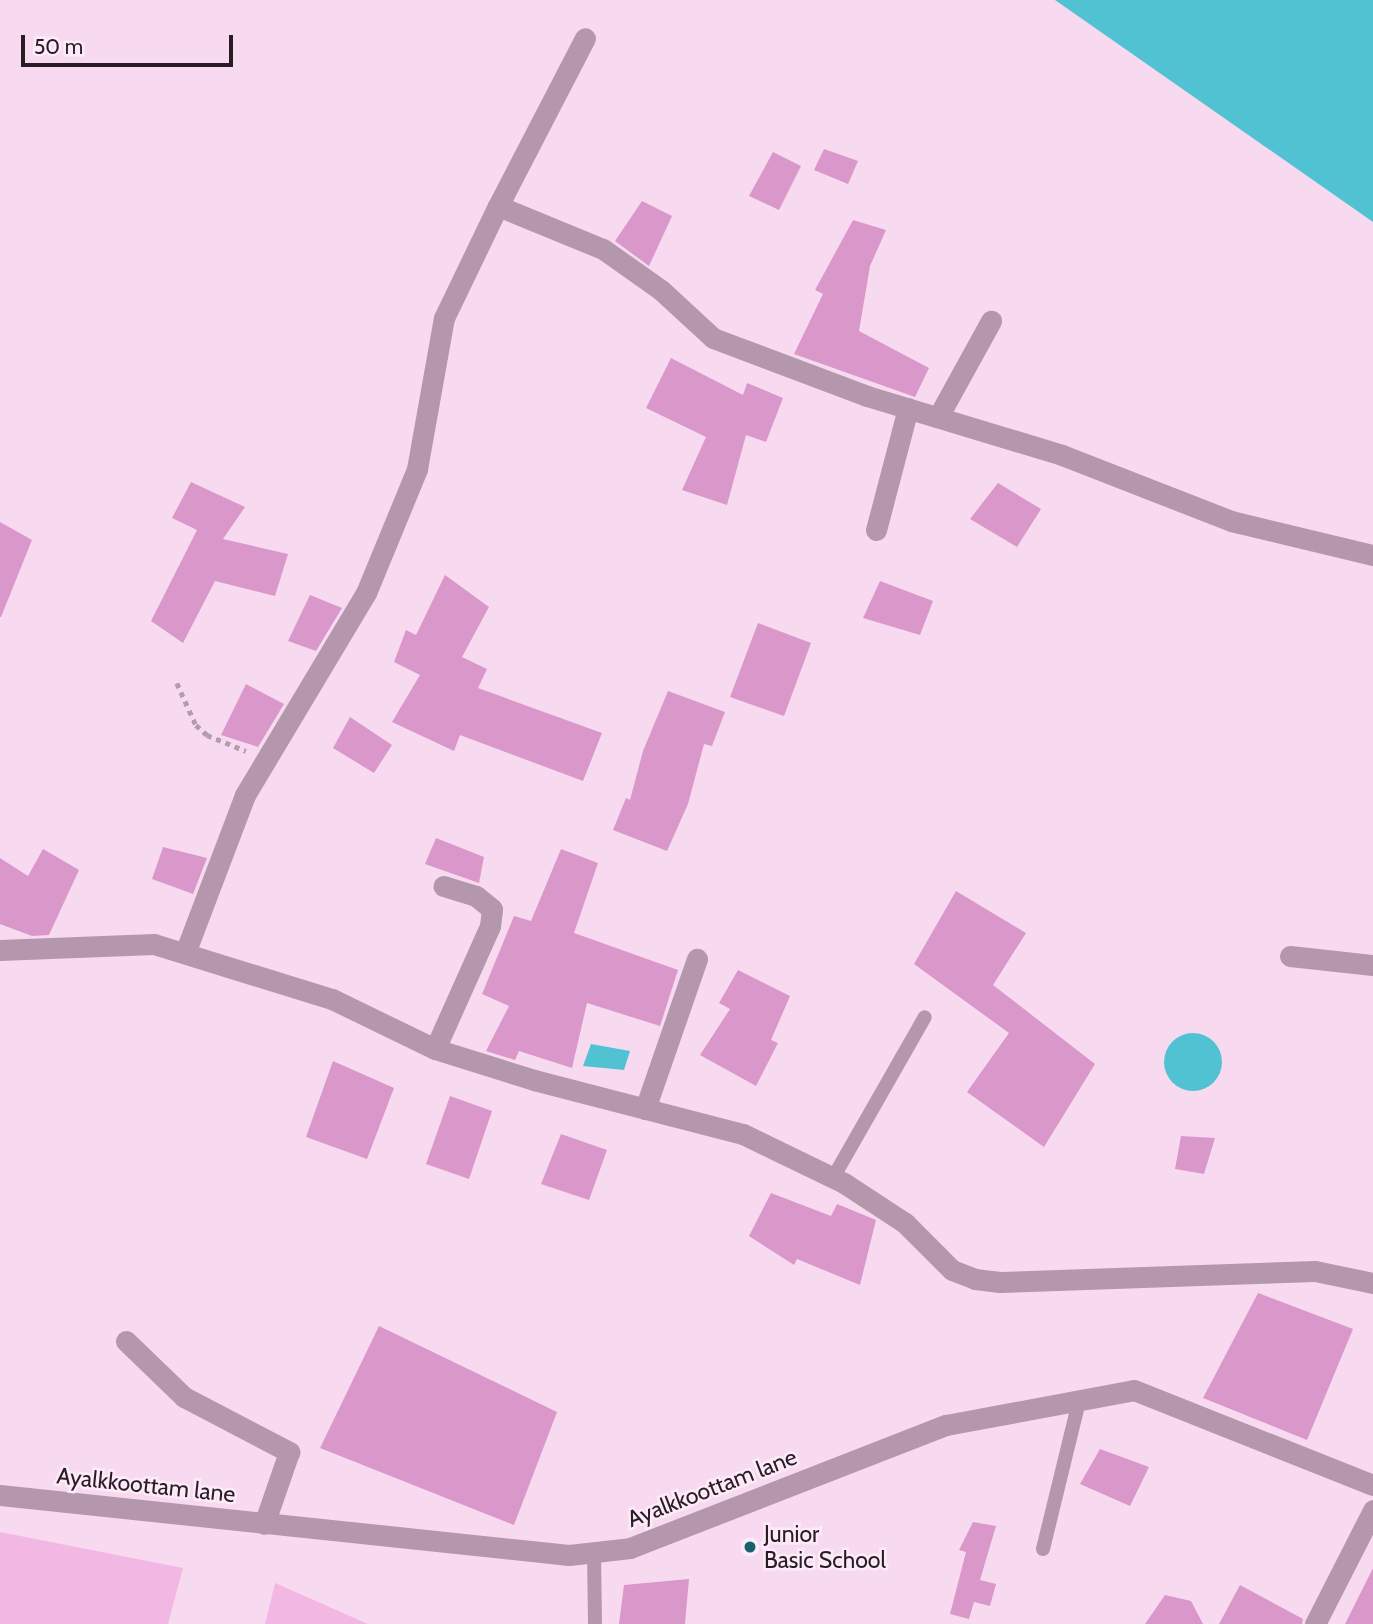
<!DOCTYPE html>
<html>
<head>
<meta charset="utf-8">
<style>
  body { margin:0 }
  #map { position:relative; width:1373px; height:1624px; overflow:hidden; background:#f8daf0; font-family:Cabin,sans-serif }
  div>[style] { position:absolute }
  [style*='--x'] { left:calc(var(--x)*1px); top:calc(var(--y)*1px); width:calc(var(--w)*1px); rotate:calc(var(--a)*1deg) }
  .green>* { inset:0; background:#f3b7e3 }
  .water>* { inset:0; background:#51c2d2 }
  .round { border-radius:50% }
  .building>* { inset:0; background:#da97ca }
  .path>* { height:4.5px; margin-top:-2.25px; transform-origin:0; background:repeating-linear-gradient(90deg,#b49cae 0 5px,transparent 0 10px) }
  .lane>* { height:14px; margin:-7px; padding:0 7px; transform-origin:7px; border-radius:7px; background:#b597ad }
  .street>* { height:21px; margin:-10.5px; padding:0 10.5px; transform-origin:10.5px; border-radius:10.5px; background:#b597ad }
  .dots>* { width:19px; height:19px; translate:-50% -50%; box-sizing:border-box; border:4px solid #feebf9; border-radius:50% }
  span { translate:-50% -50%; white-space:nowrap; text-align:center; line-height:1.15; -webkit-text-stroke:5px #feebf9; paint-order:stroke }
  .street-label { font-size:23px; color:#281d25 }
  .poi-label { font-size:23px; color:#281d25 }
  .left { translate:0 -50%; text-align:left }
  .scale { position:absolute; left:21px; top:35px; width:212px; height:32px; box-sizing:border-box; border:4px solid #281d25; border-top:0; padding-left:9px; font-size:21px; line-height:24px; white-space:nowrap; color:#281d25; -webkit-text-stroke:5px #feebf9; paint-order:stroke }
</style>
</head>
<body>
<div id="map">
  <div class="green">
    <i style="clip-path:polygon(0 1532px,183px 1568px,168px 1624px,0 1624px)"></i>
    <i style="clip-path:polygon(275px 1583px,368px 1624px,265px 1624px)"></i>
  </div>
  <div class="water">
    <i style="clip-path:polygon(1055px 0,1373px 0,1373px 222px)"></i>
    <i class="round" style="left:1164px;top:1033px;width:58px;height:58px"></i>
    <i style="clip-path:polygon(591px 1044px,630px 1051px,624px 1070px,583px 1066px)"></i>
  </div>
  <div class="building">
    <i style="clip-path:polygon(824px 149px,858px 161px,848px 184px,814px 170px)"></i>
    <i style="clip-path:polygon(773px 152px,801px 166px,779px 210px,749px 196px)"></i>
    <i style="clip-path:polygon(642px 201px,672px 216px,649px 266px,615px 241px)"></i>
    <i style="clip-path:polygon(853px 220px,886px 230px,870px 266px,859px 331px,929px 368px,915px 397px,794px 354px,823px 294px,815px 290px)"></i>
    <i style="clip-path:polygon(671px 358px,743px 395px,747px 383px,783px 398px,766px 442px,746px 435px,727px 505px,682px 490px,706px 437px,646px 408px)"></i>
    <i style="clip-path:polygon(191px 482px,245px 507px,223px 539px,288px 554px,275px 596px,215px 581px,183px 643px,151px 621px,197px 530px,172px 518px)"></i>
    <i style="clip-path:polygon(998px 483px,1041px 509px,1017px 547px,970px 519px)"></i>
    <i style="clip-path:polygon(0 522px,32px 540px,1px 617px,0 617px)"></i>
    <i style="clip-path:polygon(445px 575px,489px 607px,462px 657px,487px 669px,478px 688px,602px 733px,583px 781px,460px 735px,454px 751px,392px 722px,420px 675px,394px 662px,406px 630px,416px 635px)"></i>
    <i style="clip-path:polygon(880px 581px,933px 601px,920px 635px,863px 618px)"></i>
    <i style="clip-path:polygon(310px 595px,342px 608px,316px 651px,288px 641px)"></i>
    <i style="clip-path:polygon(758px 623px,811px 643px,784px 716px,730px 697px)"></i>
    <i style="clip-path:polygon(246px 684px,284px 704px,258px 747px,221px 735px)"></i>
    <i style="clip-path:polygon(668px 691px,725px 712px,712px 746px,704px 744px,688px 804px,667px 851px,613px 830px,626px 798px,630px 800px,643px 751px)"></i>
    <i style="clip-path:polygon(350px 717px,392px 745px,374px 773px,333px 748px)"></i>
    <i style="clip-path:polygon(436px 838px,484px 857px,479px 883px,425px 864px)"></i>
    <i style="clip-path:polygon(163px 847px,207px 858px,193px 894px,152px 879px)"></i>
    <i style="clip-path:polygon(43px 849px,79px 870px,49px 935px,32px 936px,0 924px,0 858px,28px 876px)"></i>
    <i style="clip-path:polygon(561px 849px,598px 863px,574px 933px,678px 970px,660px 1026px,587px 1003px,572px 1068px,519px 1051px,515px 1060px,486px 1051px,509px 1006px,482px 994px,514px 916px,531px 921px)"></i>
    <i style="clip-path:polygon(956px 891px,1026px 933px,993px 985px,1095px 1064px,1044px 1147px,967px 1092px,1009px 1033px,914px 964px)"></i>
    <i style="clip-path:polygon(738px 970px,790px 996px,771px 1040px,778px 1043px,756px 1086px,700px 1055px,730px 1009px,719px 1003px)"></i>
    <i style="clip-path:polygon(333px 1061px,394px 1088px,367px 1159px,306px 1137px)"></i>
    <i style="clip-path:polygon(450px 1096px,492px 1111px,469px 1179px,426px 1164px)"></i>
    <i style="clip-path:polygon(561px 1134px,607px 1150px,589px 1200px,541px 1184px)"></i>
    <i style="clip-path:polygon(1181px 1136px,1215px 1138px,1204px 1174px,1175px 1169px)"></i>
    <i style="clip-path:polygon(771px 1193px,831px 1216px,837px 1204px,876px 1220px,860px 1285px,797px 1259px,794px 1265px,749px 1236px)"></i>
    <i style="clip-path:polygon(1258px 1293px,1353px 1329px,1307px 1440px,1203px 1398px)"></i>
    <i style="clip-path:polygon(379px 1326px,557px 1412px,514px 1525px,320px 1448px)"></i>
    <i style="clip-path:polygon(1100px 1449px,1149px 1467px,1130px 1506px,1080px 1484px)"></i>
    <i style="clip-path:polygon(973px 1522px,996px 1526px,980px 1580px,996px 1584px,990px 1606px,974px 1602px,969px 1619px,950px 1614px,966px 1552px,959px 1550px)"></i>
    <i style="clip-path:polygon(1373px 1568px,1373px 1624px,1345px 1624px)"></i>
    <i style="clip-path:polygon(689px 1579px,685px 1624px,619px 1624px,624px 1585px)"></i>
    <i style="clip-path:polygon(1240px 1585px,1303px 1619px,1302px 1624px,1219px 1624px)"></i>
    <i style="clip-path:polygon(1165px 1595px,1191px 1601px,1203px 1624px,1145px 1624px)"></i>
  </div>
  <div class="path">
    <i style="--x:177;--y:683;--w:46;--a:65.7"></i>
    <i style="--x:196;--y:725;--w:15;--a:42"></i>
    <i style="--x:207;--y:735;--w:42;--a:22.3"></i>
  </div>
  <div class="lane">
    <i style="--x:833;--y:1178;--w:185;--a:-60.3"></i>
    <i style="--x:1043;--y:1549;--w:152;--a:-76.3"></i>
    <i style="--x:594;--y:1552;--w:72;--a:89.2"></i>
  </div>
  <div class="street">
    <i style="--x:498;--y:206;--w:189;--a:-62.6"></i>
    <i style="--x:938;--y:417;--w:110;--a:-61.1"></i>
    <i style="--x:876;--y:530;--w:126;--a:-75.3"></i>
    <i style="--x:0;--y:950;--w:154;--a:-2.2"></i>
    <i style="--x:154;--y:944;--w:186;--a:17.2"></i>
    <i style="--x:332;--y:999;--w:114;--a:25.9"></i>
    <i style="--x:435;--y:1049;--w:104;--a:17.4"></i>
    <i style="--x:534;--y:1080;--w:216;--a:14.5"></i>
    <i style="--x:743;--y:1134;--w:112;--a:25.9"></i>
    <i style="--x:844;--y:1183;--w:73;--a:33.3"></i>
    <i style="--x:905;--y:1223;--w:66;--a:45"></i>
    <i style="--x:952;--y:1270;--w:25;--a:21"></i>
    <i style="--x:975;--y:1279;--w:25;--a:7"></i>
    <i style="--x:1000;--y:1282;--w:315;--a:-2"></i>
    <i style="--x:1315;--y:1271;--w:59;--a:11.7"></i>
    <i style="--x:185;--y:953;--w:169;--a:-69.2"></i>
    <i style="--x:245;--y:795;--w:235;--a:-59.1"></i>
    <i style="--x:366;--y:593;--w:134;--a:-67.6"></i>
    <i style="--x:417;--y:469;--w:153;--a:-79.9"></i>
    <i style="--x:444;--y:318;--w:124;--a:-64.3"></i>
    <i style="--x:498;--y:206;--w:113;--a:22.3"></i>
    <i style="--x:603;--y:249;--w:71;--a:35.3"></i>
    <i style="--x:661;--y:290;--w:71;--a:42.7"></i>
    <i style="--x:713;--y:338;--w:165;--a:20.6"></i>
    <i style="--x:867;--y:396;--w:204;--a:16.8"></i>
    <i style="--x:1062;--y:455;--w:181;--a:21.3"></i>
    <i style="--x:1231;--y:521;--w:146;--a:13.5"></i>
    <i style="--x:1290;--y:956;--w:83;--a:6.2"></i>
    <i style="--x:435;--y:1049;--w:135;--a:-65.9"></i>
    <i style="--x:490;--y:926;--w:17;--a:-83"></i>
    <i style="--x:492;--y:909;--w:21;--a:-141"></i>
    <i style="--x:476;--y:896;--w:34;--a:-163"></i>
    <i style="--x:645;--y:1109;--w:159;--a:-70.9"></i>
    <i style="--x:126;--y:1341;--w:81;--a:44"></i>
    <i style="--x:184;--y:1397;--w:119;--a:27.6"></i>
    <i style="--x:289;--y:1452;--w:76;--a:109.1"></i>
    <i style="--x:0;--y:1495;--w:572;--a:6.02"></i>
    <i style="--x:569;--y:1555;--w:61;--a:-6.5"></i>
    <i style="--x:630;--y:1548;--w:339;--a:-21.3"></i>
    <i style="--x:946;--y:1425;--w:191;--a:-10.5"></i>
    <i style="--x:1134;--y:1390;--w:257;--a:21.7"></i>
    <i style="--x:1315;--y:1624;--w:128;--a:-63"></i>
  </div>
  <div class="dots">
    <i style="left:750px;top:1547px;background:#16636d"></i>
  </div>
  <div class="street-label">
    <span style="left:146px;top:1485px;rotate:6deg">Ayalkkoottam lane</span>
    <span style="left:712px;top:1488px;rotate:-21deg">Ayalkkoottam lane</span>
  </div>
  <div class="poi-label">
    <span class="left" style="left:764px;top:1547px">Junior<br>Basic School</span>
  </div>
  <div class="scale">50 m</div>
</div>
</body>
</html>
